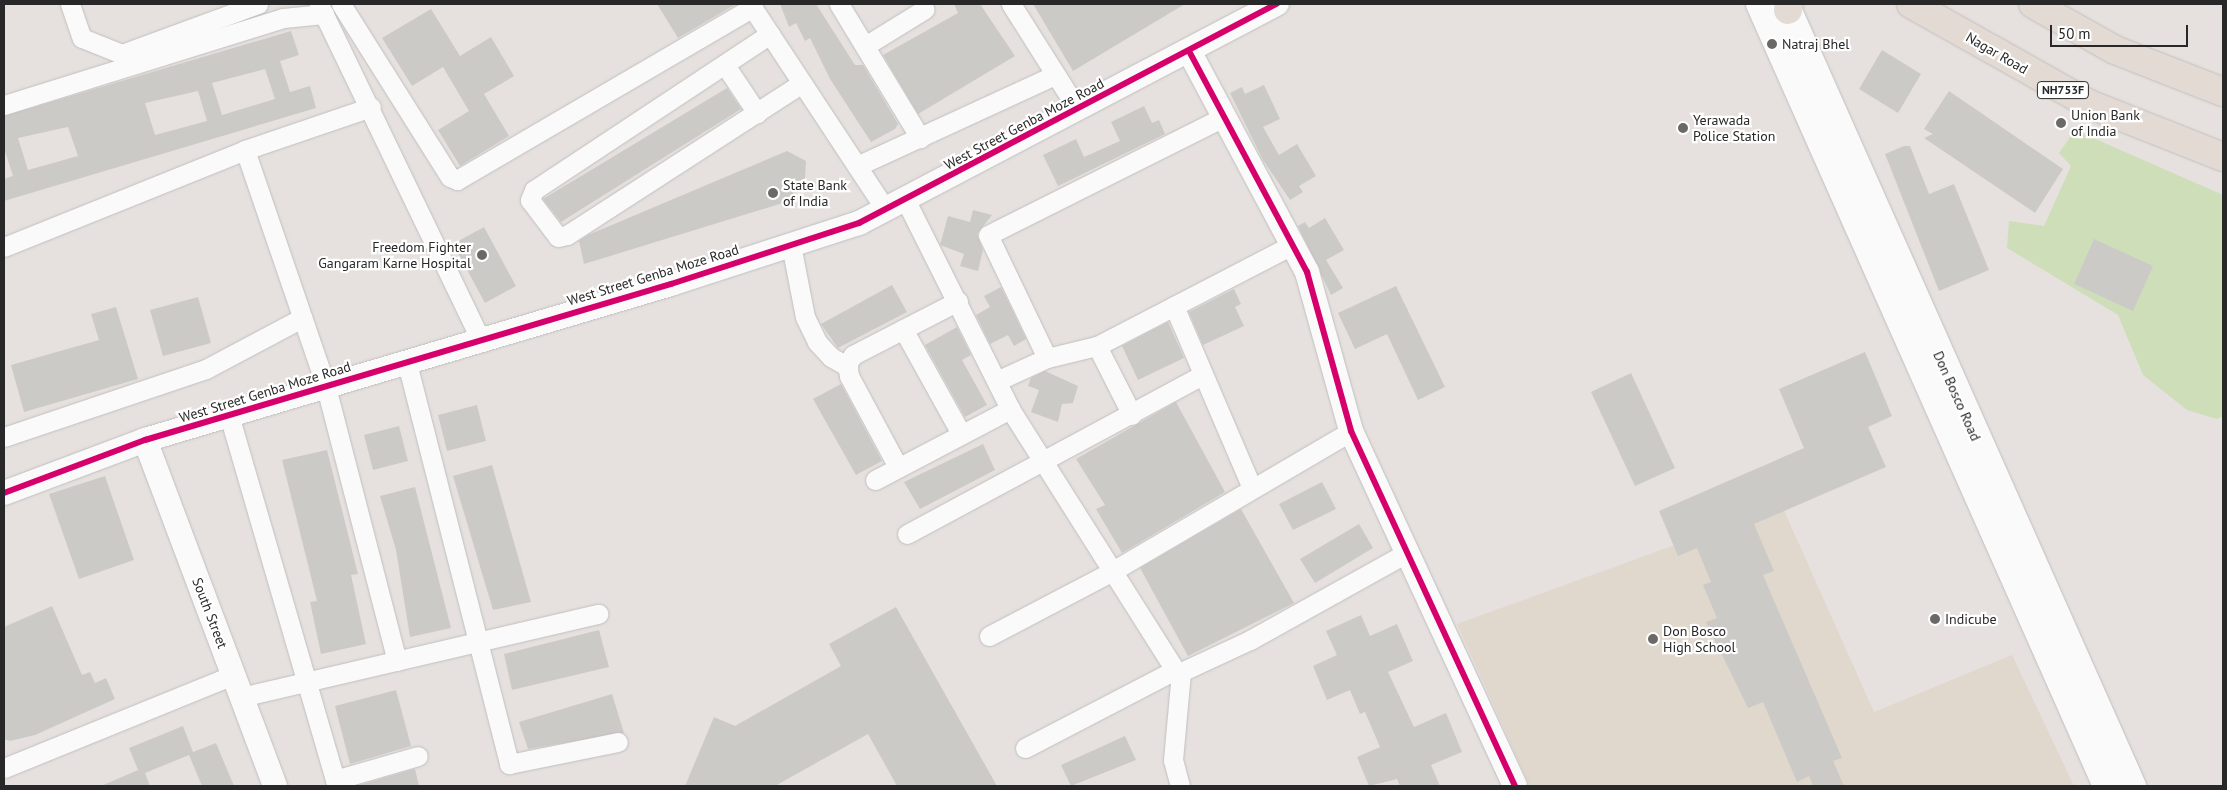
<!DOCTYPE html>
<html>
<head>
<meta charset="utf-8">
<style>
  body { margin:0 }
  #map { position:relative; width:2227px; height:790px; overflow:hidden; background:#e6e1de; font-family:"PT Sans",sans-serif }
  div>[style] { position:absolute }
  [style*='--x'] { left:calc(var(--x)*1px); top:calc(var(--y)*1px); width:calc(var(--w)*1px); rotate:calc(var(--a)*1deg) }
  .education>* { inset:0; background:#e0d7cd }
  .green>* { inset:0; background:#cedeb9 }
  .building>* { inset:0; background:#cccac7 }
  .roads { filter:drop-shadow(0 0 1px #c0bfbf) drop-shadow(0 0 1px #c0bfbf) }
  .minor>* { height:19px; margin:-9.5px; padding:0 9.5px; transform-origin:9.5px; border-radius:9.5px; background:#fbfafa }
  .tertiary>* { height:24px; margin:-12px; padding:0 12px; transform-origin:12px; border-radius:12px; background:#fbfafa }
  .secondary>* { height:26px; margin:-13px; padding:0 13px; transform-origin:13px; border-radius:13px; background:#fbfafa }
  .trunk>* { height:28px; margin:-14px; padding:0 14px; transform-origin:14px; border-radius:14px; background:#e4dad4 }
  .cycleway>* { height:6px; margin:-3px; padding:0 3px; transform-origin:3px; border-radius:3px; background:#d6006c }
  .dots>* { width:14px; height:14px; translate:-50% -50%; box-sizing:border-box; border:2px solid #fff; border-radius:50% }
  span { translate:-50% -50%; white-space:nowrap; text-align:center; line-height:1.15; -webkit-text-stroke:4.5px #fff; paint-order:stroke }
  .shield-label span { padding:1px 4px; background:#fff; border:1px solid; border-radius:4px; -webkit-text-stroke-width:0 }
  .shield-label { font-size:12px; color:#282828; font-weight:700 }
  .poi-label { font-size:14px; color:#282828 }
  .left { translate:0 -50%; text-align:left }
  .right { translate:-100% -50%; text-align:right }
  .street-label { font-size:14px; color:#282828 }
  .frame { position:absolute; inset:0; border:5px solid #282828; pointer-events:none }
  .scale { position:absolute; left:2050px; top:25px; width:138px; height:22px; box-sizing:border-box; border:2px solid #282828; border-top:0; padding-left:6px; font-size:15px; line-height:18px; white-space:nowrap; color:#282828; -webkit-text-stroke:4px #fff; paint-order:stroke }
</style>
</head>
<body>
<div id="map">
  <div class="education">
    <i style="clip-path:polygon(1782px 506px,1874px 712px,2012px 655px,2074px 786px,1530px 786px,1457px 624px)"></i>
  </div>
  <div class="green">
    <i style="clip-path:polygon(2075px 130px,2223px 195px,2223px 416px,2217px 419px,2187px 410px,2143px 375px,2118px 315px,2007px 248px,2009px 221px,2044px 226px,2071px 166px,2059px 153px)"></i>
  </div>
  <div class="building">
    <i style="clip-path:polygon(657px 4px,736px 4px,678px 38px)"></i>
    <i style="clip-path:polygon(780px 4px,816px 4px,855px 65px,863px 65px,898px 124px,895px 129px,871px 142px,830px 79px,810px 38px,805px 41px,796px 23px,789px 27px)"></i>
    <i style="clip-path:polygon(954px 4px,980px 4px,1015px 56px,918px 114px,883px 55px,958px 13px)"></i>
    <i style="clip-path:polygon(1033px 4px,1185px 4px,1073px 71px)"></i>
    <i style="clip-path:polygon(431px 9px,460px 56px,491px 37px,514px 76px,484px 94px,509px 136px,460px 166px,438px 130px,469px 111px,443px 67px,412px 86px,382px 38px)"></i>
    <i style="clip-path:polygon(evenodd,291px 31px,299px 55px,280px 61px,290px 92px,310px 86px,316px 108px,4px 201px,4px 179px,13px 176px,4px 148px,4px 116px,291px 31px,265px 69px,275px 99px,222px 115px,212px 83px,265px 69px,291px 31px,198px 91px,207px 121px,155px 135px,145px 103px,198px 91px,291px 31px,68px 127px,78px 156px,28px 170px,18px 138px,68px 127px)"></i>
    <i style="clip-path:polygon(1882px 50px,1921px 74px,1898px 113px,1859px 89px)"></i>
    <i style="clip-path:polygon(1264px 85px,1280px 119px,1263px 127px,1279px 155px,1297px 144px,1316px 176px,1299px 186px,1303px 192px,1290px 200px,1263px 160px,1230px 93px,1242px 87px,1245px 94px)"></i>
    <i style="clip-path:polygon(727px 88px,741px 109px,561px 222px,543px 199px)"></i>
    <i style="clip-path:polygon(1949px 91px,2063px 169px,2035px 213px,1924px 138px,1933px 134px,1924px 129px)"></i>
    <i style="clip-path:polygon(1144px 106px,1152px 123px,1159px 120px,1165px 134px,1058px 186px,1043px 155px,1076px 139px,1084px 157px,1120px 141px,1111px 122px)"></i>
    <i style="clip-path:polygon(1904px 146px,1910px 146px,1929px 194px,1954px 184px,1989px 270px,1939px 291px,1885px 154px)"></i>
    <i style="clip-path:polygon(787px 151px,806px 161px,805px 181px,793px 193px,796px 199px,584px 264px,579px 241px,588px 235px)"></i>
    <i style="clip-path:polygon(973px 210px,992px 215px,977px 234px,983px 250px,978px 271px,960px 266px,964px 254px,940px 245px,948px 216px,970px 222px)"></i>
    <i style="clip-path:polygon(1325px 218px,1344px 250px,1326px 260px,1343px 288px,1331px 295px,1298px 226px,1305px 222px,1309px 228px)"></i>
    <i style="clip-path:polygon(484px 227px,516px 286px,485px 303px,453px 244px)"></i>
    <i style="clip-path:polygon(2094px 239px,2153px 266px,2133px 311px,2074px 284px)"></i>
    <i style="clip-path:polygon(892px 285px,907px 312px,838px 348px,821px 324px)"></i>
    <i style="clip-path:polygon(1396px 286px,1445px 387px,1418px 400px,1387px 334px,1355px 349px,1338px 313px)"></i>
    <i style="clip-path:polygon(1001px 287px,1026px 339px,1014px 346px,1008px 335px,990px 344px,976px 315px,990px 307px,984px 296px)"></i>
    <i style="clip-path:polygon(1234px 289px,1241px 304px,1235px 307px,1244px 326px,1203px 345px,1189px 312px)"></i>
    <i style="clip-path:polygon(198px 297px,211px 343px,163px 356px,150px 310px)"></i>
    <i style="clip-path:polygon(116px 307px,138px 379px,24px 412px,11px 365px,99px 340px,91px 314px)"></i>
    <i style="clip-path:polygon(1168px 322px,1184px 358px,1138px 380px,1122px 346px)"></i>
    <i style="clip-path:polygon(957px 327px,971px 355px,962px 360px,987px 405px,965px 417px,925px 345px)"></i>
    <i style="clip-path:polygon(1865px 352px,1892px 416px,1868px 427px,1886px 467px,1754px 524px,1774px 571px,1763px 575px,1842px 758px,1833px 761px,1844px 786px,1813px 786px,1809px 776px,1797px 782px,1763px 702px,1748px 708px,1706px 622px,1717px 618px,1703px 585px,1711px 582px,1697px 548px,1678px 556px,1659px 511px,1804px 448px,1779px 389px)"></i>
    <i style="clip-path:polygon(1045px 371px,1078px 386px,1073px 403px,1062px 404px,1058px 422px,1031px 412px,1039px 390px,1028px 386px,1031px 378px)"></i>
    <i style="clip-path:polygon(1631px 373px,1675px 468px,1635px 486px,1591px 392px)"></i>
    <i style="clip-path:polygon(841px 384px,882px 461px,856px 475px,813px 399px)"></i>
    <i style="clip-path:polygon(1176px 402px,1225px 492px,1122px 553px,1096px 509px,1105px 505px,1076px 459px)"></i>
    <i style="clip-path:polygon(477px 405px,486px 441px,447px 451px,438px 415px)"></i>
    <i style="clip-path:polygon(399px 426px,408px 461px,373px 470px,364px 435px)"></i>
    <i style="clip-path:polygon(983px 444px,995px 470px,920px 509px,904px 482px)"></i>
    <i style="clip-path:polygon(327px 450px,358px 574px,351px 575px,366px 644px,321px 654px,310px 602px,317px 601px,282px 460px)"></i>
    <i style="clip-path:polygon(492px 465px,531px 602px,493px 610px,453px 476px)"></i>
    <i style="clip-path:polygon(105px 476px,134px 560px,79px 579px,49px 494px)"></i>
    <i style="clip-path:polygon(1322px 482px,1336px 509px,1293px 530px,1279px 504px)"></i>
    <i style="clip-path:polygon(415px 487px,451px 628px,410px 637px,396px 550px,380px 496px)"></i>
    <i style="clip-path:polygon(1241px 509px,1294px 603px,1188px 656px,1140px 568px)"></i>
    <i style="clip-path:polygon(1359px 524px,1373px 548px,1315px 583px,1300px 559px)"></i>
    <i style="clip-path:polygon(52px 606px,82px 675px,90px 672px,95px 683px,106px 678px,115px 699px,35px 735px,10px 741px,4px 739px,4px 627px)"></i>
    <i style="clip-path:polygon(896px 607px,997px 786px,897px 786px,868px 734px,775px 786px,685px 786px,714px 717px,735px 726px,841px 666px,829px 644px)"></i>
    <i style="clip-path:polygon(1361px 615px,1370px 636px,1397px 624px,1413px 661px,1388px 672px,1414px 727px,1446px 713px,1462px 752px,1431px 765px,1440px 786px,1400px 786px,1397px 779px,1369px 786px,1357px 757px,1380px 747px,1365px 712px,1360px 714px,1350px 690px,1327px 700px,1313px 666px,1337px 655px,1326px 631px)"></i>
    <i style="clip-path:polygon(599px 630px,609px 667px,512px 690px,504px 654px)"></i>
    <i style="clip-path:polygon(396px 690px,411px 746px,350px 764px,335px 706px)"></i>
    <i style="clip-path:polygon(612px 694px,624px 733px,528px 749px,519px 722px)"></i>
    <i style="clip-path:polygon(183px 726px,193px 752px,216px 743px,234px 786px,202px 786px,189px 755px,145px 773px,150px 786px,101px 786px,138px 770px,129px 748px)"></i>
    <i style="clip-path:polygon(1125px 736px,1136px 760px,1071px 786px,1061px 765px)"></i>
    <i style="clip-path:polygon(415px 769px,419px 786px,356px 786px)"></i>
  </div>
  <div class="roads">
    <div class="minor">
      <i style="--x:70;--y:4;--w:36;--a:71"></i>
      <i style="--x:82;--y:38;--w:43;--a:21.8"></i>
      <i style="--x:122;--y:54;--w:145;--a:-20.2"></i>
      <i style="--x:319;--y:4;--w:374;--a:64.3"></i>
      <i style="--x:341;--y:4;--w:204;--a:57.8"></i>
      <i style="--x:450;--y:177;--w:8;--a:23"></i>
      <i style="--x:457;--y:180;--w:343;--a:-30.3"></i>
      <i style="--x:750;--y:4;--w:247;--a:56.6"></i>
      <i style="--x:839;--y:4;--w:157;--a:58.8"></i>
      <i style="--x:1011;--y:4;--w:125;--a:57.7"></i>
      <i style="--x:770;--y:34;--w:283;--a:146.5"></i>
      <i style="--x:534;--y:190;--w:11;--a:112"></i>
      <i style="--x:530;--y:200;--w:46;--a:52.9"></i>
      <i style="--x:558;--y:237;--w:9;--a:-13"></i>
      <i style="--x:567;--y:235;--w:280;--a:-32.9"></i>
      <i style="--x:865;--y:46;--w:70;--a:-31.7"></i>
      <i style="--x:725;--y:65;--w:58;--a:56.3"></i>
      <i style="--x:4;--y:105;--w:292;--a:-17.3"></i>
      <i style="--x:283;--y:18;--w:41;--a:-5.6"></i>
      <i style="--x:245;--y:150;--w:250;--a:71.1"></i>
      <i style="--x:326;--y:387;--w:283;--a:75.5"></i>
      <i style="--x:857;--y:166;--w:218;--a:-24.7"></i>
      <i style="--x:906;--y:201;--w:233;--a:63.4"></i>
      <i style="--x:1010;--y:409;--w:309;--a:57.7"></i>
      <i style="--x:1175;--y:670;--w:6;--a:18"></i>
      <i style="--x:1181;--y:672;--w:76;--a:-24.9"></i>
      <i style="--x:1250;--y:640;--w:181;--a:-29.1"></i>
      <i style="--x:791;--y:245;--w:73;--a:79"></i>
      <i style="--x:805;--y:317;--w:28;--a:64"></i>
      <i style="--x:817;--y:342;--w:21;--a:47"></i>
      <i style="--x:831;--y:357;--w:20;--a:30"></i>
      <i style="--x:4;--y:247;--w:260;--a:-21.9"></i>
      <i style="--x:245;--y:150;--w:133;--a:-18.8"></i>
      <i style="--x:1174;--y:306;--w:198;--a:66.8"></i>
      <i style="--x:903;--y:329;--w:118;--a:61"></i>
      <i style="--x:1097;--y:346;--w:77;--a:63.1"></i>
      <i style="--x:1047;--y:358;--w:136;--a:-115.6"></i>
      <i style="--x:988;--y:235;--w:264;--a:-26.6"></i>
      <i style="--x:407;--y:363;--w:414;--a:75.7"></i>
      <i style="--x:509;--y:764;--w:111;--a:-11.4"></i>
      <i style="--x:999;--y:380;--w:53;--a:-24.6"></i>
      <i style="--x:1047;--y:358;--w:51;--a:-13.5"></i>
      <i style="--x:1097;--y:346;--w:222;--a:-27.4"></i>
      <i style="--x:229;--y:415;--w:386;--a:73.8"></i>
      <i style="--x:4;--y:437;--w:213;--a:-18.6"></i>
      <i style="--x:206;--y:369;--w:109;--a:-28"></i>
      <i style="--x:898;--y:467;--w:103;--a:-118.3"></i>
      <i style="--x:849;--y:376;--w:12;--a:-99"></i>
      <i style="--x:847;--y:364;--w:11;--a:-56"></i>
      <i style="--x:853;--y:355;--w:118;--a:-27.2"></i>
      <i style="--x:875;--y:480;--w:153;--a:-27.7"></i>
      <i style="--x:907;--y:534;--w:333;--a:-28.3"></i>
      <i style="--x:989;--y:636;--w:138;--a:-27.7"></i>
      <i style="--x:1111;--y:572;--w:278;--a:-30.4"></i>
      <i style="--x:241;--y:697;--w:367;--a:-13.1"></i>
      <i style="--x:1025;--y:748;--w:169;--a:-27.5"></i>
      <i style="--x:4;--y:768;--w:247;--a:-22.1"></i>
      <i style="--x:335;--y:780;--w:86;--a:-16.1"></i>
      <i style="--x:1180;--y:786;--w:27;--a:-105"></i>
      <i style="--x:1173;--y:760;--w:88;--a:-84.8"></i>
    </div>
    <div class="tertiary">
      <i style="--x:1189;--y:51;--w:251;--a:61.9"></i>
      <i style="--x:1307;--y:272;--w:165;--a:74.5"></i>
      <i style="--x:1351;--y:431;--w:391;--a:65.2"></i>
      <i style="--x:145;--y:440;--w:370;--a:69.4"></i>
      <i style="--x:4;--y:493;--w:151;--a:-20.6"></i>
      <i style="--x:145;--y:440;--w:549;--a:-16.52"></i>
      <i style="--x:671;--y:284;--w:198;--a:-18"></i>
      <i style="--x:859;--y:223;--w:472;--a:-27.7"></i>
    </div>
    <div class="secondary">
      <i style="--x:1759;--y:4;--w:856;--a:66.07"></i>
      <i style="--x:1786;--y:4;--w:856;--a:66.07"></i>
    </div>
    <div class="trunk">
      <i style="--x:1911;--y:4;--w:204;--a:29.3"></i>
      <i style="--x:2089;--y:104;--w:144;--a:21.6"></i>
      <i style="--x:2033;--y:4;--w:94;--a:29.3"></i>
      <i style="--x:2115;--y:50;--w:116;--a:21.3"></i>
      <i style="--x:1788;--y:10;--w:6;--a:-81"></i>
    </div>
  </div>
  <div class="cycleway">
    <i style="--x:1189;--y:51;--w:251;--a:61.9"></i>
    <i style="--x:1307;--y:272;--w:165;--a:74.5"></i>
    <i style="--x:1351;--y:431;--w:391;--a:65.2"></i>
    <i style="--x:4;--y:493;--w:151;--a:-20.6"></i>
    <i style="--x:145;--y:440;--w:549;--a:-16.52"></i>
    <i style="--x:671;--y:284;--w:198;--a:-18"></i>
    <i style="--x:859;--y:223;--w:472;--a:-27.7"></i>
  </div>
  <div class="dots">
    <i style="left:1772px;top:44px;background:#6a6968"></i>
    <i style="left:2061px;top:123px;background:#6a6968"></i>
    <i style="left:1683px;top:128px;background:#6a6968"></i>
    <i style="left:773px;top:193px;background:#6a6968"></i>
    <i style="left:482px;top:255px;background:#6a6968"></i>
    <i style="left:1935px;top:619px;background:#6a6968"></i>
    <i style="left:1653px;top:639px;background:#6a6968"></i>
  </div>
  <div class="shield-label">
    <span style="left:2063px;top:90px">NH753F</span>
  </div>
  <div class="poi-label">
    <span class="left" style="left:1782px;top:44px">Natraj Bhel</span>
    <span class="left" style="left:2071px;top:123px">Union Bank<br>of India</span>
    <span class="left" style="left:1693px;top:128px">Yerawada<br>Police Station</span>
    <span class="left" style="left:783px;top:193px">State Bank<br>of India</span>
    <span class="right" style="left:471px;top:255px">Freedom Fighter<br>Gangaram Karne Hospital</span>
    <span class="left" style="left:1945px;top:619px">Indicube</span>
    <span class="left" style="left:1663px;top:639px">Don Bosco<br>High School</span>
  </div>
  <div class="street-label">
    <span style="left:1997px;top:53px;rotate:30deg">Nagar Road</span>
    <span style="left:1024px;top:124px;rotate:-28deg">West Street Genba Moze Road</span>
    <span style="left:653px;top:275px;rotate:-17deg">West Street Genba Moze Road</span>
    <span style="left:265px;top:392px;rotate:-17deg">West Street Genba Moze Road</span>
    <span style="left:1957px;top:396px;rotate:66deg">Don Bosco Road</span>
    <span style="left:210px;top:613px;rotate:69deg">South Street</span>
  </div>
  <div class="frame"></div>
  <div class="scale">50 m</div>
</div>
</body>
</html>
